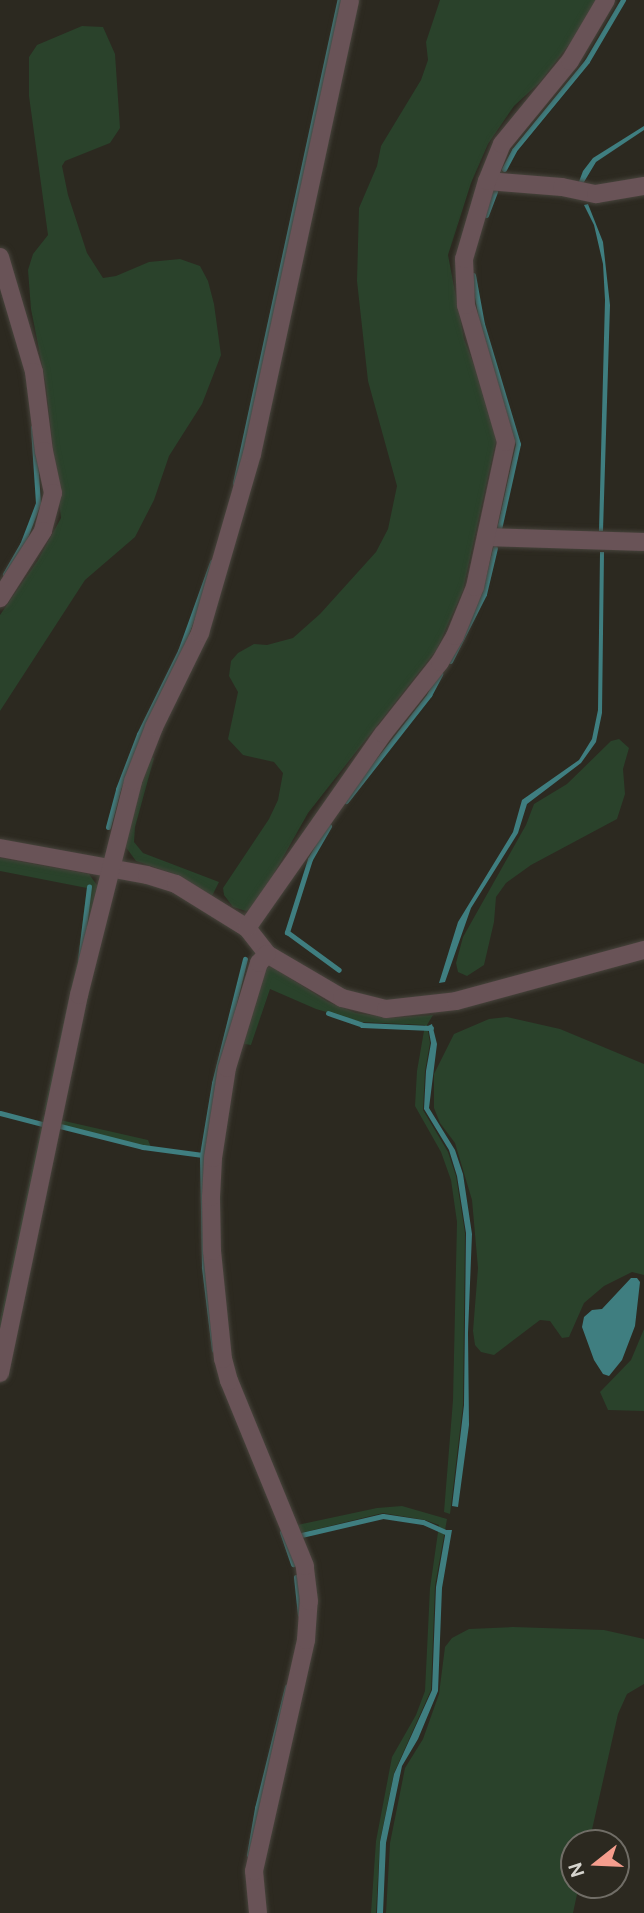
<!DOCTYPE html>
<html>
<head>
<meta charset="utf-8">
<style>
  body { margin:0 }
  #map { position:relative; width:644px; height:1913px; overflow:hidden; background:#2c2920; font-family:"DM Sans",sans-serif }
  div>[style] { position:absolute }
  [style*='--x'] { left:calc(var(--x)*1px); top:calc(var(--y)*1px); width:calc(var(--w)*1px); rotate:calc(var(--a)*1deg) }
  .green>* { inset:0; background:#2a422b }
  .water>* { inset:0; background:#3f7e80 }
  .stream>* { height:5px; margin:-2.5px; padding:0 2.5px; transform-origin:2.5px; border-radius:2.5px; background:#3f7e80 }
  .roads { filter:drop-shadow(0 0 2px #47443c) drop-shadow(0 0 2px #47443c) }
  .minor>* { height:18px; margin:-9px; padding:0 9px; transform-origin:9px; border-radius:9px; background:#695357 }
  span { translate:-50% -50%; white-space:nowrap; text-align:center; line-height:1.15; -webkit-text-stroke:5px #2c2920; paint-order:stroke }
  .north { position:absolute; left:560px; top:1829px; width:70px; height:70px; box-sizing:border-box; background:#2c2920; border:2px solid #706d66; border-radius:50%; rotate:252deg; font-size:19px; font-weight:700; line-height:28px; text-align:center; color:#d6d4ce }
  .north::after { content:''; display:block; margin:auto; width:24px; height:32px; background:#f59d8d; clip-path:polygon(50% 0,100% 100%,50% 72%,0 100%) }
</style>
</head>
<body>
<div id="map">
  <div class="green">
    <i style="clip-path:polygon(440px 0,598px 0,581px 29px,539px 83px,514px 106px,488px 144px,471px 183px,448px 255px,464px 339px,492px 412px,496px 440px,463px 590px,437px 649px,308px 813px,255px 907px,246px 911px,233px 907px,224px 895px,223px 888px,269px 819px,278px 800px,283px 773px,274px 762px,243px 755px,228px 739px,238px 692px,229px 676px,231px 661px,238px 653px,254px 644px,267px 645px,293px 638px,320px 614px,376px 552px,388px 529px,397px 486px,368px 381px,357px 281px,359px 208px,377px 166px,381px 146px,421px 80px,428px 60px,426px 42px)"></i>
    <i style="clip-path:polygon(82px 26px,103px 27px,115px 54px,120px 128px,110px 143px,65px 161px,62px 166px,68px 195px,87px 253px,103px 278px,116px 276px,149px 262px,180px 259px,200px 266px,208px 281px,214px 304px,221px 355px,202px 404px,169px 456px,154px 500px,135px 537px,85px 580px,0 711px,0 615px,38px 560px,61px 518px,46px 385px,31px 309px,28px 270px,33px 254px,48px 235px,29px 96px,29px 57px,37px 45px)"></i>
    <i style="clip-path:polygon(619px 739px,629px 748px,623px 769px,625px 794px,617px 819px,531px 865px,506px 883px,496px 897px,494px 922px,484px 965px,467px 976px,458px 972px,456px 963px,463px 937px,526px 825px,534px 804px,567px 784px,611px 741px)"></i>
    <i style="clip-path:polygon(147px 755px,154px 758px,135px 827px,134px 842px,143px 853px,219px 882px,212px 896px,172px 873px,136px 861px,125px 846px)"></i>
    <i style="clip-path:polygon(0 858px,89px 874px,99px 888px,49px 1109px,44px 1110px,78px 957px,87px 888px,0 871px)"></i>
    <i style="clip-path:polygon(272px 967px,328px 1002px,356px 1013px,390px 1018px,433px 1015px,427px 1025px,430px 1043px,425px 1071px,423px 1110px,448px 1152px,456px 1176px,465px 1233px,463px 1405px,450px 1514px,444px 1512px,453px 1400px,457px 1222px,451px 1180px,441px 1152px,415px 1106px,417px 1071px,425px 1025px,361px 1022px,316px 1009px,270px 989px,251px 1045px,238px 1043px,264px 969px)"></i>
    <i style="clip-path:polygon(507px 1017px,560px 1029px,644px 1064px,644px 1275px,632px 1272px,604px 1286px,584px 1303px,569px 1337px,562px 1338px,550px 1321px,540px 1320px,494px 1355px,481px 1352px,475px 1345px,473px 1331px,478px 1268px,472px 1200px,455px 1143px,440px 1123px,434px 1108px,434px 1074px,454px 1034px,489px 1019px)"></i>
    <i style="clip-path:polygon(43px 1116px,48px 1118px,0 1335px,0 1321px)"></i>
    <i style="clip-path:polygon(60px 1120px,148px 1140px,152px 1150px,55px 1127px)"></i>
    <i style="clip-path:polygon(644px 1329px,644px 1411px,608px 1410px,600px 1392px,631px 1360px)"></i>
    <i style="clip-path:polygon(402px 1506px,447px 1519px,435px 1586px,431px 1690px,394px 1773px,380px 1841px,376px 1913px,371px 1913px,376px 1841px,392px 1757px,416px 1715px,425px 1691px,430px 1588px,439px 1525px,425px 1520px,383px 1513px,297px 1534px,298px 1525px,302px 1524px,377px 1508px)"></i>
    <i style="clip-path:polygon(513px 1627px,604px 1630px,644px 1639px,644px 1684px,627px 1694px,618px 1714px,589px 1843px,574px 1843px,574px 1885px,579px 1885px,573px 1913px,386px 1913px,390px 1843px,405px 1768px,423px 1739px,439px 1694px,445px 1647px,452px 1638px,469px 1629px)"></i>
  </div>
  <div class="water">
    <i style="clip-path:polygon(644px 126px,644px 130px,596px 162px,581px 187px,577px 187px,583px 171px,593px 158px)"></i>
    <i style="clip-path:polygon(588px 204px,603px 242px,610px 305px,603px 531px,599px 531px,605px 300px,603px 264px,594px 225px,584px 205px)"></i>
    <i style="clip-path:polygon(600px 552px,604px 552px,602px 713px,596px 742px,581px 763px,527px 804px,518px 833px,471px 908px,445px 982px,439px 983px,458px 922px,513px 832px,522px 800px,579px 760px,592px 739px,598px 710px)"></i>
    <i style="clip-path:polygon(432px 1024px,437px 1044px,429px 1108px,455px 1150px,463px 1174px,472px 1234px,468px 1333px,469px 1425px,458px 1507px,452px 1506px,464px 1405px,466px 1233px,457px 1176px,449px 1150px,424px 1109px,426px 1071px,431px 1043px,428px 1026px)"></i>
    <i style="clip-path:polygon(631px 1278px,637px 1278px,640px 1282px,635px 1326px,622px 1360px,609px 1376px,603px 1374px,594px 1360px,582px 1327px,584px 1317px,592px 1310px,602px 1309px)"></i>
    <i style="clip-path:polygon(446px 1530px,452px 1530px,442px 1588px,438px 1691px,418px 1739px,402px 1766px,386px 1843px,383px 1913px,377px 1913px,380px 1842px,394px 1774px,432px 1690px,436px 1587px)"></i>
  </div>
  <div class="stream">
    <i style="--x:504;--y:169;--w:21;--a:-62"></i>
    <i style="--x:514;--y:150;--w:115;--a:-50.6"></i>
    <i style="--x:587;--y:61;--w:71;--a:-59.5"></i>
    <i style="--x:486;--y:215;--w:25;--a:-69"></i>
    <i style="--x:473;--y:275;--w:50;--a:79.6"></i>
    <i style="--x:482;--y:324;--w:125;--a:73.3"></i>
    <i style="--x:518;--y:444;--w:87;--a:102.6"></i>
    <i style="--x:235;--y:483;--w:494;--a:-77.8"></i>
    <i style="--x:5;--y:574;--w:34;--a:-60"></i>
    <i style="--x:22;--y:545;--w:45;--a:-69.1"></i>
    <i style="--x:38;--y:503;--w:76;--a:-93.8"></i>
    <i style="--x:450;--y:661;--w:75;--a:-63.1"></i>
    <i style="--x:484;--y:594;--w:47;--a:-76.6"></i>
    <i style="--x:346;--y:801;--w:135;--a:-51.9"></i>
    <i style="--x:429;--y:695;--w:24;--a:-62"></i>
    <i style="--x:329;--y:826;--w:38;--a:120"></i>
    <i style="--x:310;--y:859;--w:77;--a:107.5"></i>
    <i style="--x:287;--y:932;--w:64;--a:36.2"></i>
    <i style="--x:108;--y:827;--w:39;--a:-75"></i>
    <i style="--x:118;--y:789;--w:59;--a:-69.1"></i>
    <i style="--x:139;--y:734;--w:93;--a:-63.7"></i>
    <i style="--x:180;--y:651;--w:95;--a:-70.2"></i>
    <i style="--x:80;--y:960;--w:74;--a:-83"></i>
    <i style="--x:328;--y:1013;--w:36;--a:19"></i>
    <i style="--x:362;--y:1025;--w:69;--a:2.5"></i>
    <i style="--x:0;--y:1113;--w:48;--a:14.6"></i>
    <i style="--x:56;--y:1125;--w:90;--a:14.2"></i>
    <i style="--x:143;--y:1147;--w:60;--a:7.7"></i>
    <i style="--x:214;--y:1350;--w:84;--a:-96.9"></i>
    <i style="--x:204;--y:1267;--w:112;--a:-91"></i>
    <i style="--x:202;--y:1155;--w:73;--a:-80.5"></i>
    <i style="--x:214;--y:1083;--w:128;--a:-76"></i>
    <i style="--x:282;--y:1532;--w:34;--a:71"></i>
    <i style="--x:297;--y:1536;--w:88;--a:-13.1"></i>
    <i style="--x:383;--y:1516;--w:40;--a:8.5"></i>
    <i style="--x:423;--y:1522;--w:27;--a:24"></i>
    <i style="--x:296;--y:1577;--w:38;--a:84"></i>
    <i style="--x:249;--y:1855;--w:48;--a:-80.3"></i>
    <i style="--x:257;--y:1808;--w:125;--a:-76.1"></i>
  </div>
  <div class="roads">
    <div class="minor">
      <i style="--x:487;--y:181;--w:75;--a:4.6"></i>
      <i style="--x:562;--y:187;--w:35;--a:12"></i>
      <i style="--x:596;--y:194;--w:49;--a:-9.5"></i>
      <i style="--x:0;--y:257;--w:120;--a:73.5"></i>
      <i style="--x:34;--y:372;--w:80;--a:82.8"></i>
      <i style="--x:44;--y:451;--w:43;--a:77.9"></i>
      <i style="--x:53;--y:493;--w:39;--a:105"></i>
      <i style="--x:43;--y:531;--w:80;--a:122.7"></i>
      <i style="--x:486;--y:537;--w:158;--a:1.8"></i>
      <i style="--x:0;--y:848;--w:149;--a:10.4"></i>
      <i style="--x:147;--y:875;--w:30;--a:17"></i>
      <i style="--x:176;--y:884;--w:84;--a:31.8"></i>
      <i style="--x:247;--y:928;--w:33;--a:52"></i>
      <i style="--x:267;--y:954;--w:87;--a:30.4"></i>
      <i style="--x:342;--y:998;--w:45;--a:14"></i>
      <i style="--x:386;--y:1009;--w:70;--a:-6.5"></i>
      <i style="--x:456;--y:1001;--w:195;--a:-15.2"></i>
      <i style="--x:247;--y:928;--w:237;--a:-55"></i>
      <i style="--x:383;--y:734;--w:92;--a:-51.6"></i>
      <i style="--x:440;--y:662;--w:30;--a:-60"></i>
      <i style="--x:455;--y:636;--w:53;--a:-67.8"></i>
      <i style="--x:475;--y:587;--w:148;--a:-77.9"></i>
      <i style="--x:506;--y:442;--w:143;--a:-106.3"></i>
      <i style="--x:466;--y:305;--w:46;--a:-92.5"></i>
      <i style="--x:464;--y:259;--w:81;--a:-73.6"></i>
      <i style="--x:487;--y:181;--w:40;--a:-68"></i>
      <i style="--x:502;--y:144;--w:107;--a:-50.7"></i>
      <i style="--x:570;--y:61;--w:71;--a:-59.5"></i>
      <i style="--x:0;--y:1373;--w:386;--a:-78.2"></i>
      <i style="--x:79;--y:995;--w:221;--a:-75.8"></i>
      <i style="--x:133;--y:781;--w:58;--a:-68.7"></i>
      <i style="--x:154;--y:727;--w:105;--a:-63.9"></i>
      <i style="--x:200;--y:633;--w:186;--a:-73.8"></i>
      <i style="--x:252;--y:454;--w:464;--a:-77.8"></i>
      <i style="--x:258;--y:1913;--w:42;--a:-95.4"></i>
      <i style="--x:254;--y:1871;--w:237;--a:-77.3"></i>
      <i style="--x:306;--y:1640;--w:39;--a:-86"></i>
      <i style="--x:309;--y:1601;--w:35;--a:-97"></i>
      <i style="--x:305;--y:1566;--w:200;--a:-112.3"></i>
      <i style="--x:229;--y:1381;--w:23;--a:-105"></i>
      <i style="--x:223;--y:1359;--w:109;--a:-95.8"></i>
      <i style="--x:212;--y:1251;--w:54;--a:-91.1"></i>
      <i style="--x:211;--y:1197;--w:39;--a:-87"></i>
      <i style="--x:213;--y:1158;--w:91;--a:-81.2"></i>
      <i style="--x:227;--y:1068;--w:110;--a:-73.1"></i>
      <i style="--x:259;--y:963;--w:12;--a:-48"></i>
    </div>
  </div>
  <div class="north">N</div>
</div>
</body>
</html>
